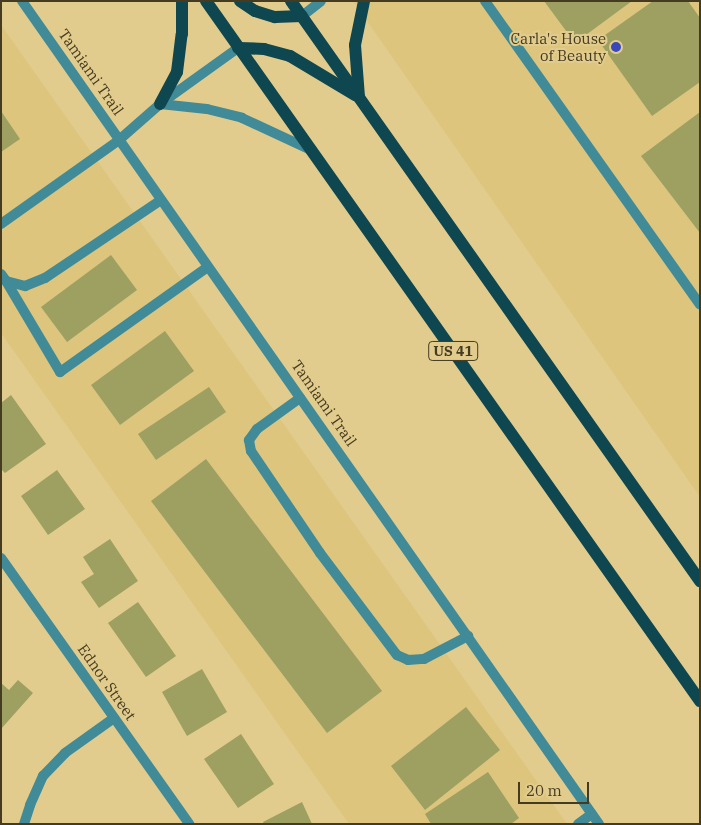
<!DOCTYPE html>
<html>
<head>
<meta charset="utf-8">
<style>
  body { margin:0 }
  #map { position:relative; width:701px; height:825px; overflow:hidden; background:#e2cc8d; font-family:"IBM Plex Serif",serif }
  div>[style] { position:absolute }
  [style*='--x'] { left:calc(var(--x)*1px); top:calc(var(--y)*1px); width:calc(var(--w)*1px); rotate:calc(var(--a)*1deg) }
  .built>* { inset:0; background:#ddc57d }
  .building>* { inset:0; background:#9da060 }
  .lane>* { height:10px; margin:-5px; padding:0 5px; transform-origin:5px; border-radius:5px; background:#418b98 }
  .street>* { height:10px; margin:-5px; padding:0 5px; transform-origin:5px; border-radius:5px; background:#418b98 }
  .primary>* { height:12px; margin:-6px; padding:0 6px; transform-origin:6px; border-radius:6px; background:#0f4750 }
  .dots>* { width:14px; height:14px; translate:-50% -50%; box-sizing:border-box; border:2px solid #e2cc8d; border-radius:50% }
  span { translate:-50% -50%; white-space:nowrap; text-align:center; line-height:1.15; -webkit-text-stroke:4px #e2cc8d; paint-order:stroke }
  .shield-label span { padding:1px 4px; background:#e2cc8d; border:1px solid; border-radius:4px; -webkit-text-stroke-width:0 }
  .shield-label { font-size:14px; color:#443b21; font-weight:700 }
  .poi-label { font-size:15px; color:#443b21 }
  .right { translate:-100% -50%; text-align:right }
  .street-label { font-size:15px; color:#443b21 }
  .frame { position:absolute; inset:0; border:2px solid #443b21; pointer-events:none }
  .scale { position:absolute; left:518px; top:782px; width:71px; height:22px; box-sizing:border-box; border:2px solid #443b21; border-top:0; padding-left:6px; font-size:15px; line-height:18px; white-space:nowrap; color:#443b21; -webkit-text-stroke:4px #e2cc8d; paint-order:stroke }
</style>
</head>
<body>
<div id="map">
  <div class="built">
    <i style="clip-path:polygon(353px 1px,700px 1px,700px 497px)"></i>
    <i style="clip-path:polygon(1px 25px,567px 824px,349px 824px,1px 333px)"></i>
  </div>
  <div class="building">
    <i style="clip-path:polygon(544px 1px,632px 1px,575px 43px)"></i>
    <i style="clip-path:polygon(653px 1px,688px 1px,700px 18px,700px 82px,652px 116px,598px 40px)"></i>
    <i style="clip-path:polygon(1px 111px,20px 139px,1px 152px)"></i>
    <i style="clip-path:polygon(700px 112px,700px 233px,641px 156px)"></i>
    <i style="clip-path:polygon(111px 255px,137px 290px,67px 342px,41px 307px)"></i>
    <i style="clip-path:polygon(165px 331px,194px 371px,120px 425px,91px 385px)"></i>
    <i style="clip-path:polygon(209px 387px,226px 412px,156px 460px,138px 434px)"></i>
    <i style="clip-path:polygon(11px 395px,46px 444px,5px 473px,1px 469px,1px 403px)"></i>
    <i style="clip-path:polygon(206px 459px,382px 691px,327px 733px,151px 501px)"></i>
    <i style="clip-path:polygon(57px 470px,85px 509px,48px 535px,21px 496px)"></i>
    <i style="clip-path:polygon(110px 539px,138px 581px,99px 608px,81px 582px,94px 574px,83px 557px)"></i>
    <i style="clip-path:polygon(138px 602px,176px 656px,146px 677px,108px 623px)"></i>
    <i style="clip-path:polygon(202px 669px,227px 712px,187px 736px,162px 692px)"></i>
    <i style="clip-path:polygon(18px 680px,33px 693px,1px 729px,1px 683px,9px 690px)"></i>
    <i style="clip-path:polygon(466px 707px,500px 750px,425px 810px,391px 766px)"></i>
    <i style="clip-path:polygon(241px 734px,274px 784px,238px 808px,204px 759px)"></i>
    <i style="clip-path:polygon(488px 772px,519px 818px,511px 824px,431px 824px,425px 814px)"></i>
    <i style="clip-path:polygon(302px 802px,312px 824px,264px 824px,263px 822px)"></i>
  </div>
  <div class="lane">
    <i style="--x:1;--y:274;--w:9;--a:54"></i>
    <i style="--x:6;--y:281;--w:20;--a:15"></i>
    <i style="--x:25;--y:286;--w:22;--a:-22"></i>
    <i style="--x:45;--y:278;--w:140;--a:-33.9"></i>
    <i style="--x:6;--y:281;--w:106;--a:59.3"></i>
    <i style="--x:60;--y:372;--w:181;--a:-35.4"></i>
    <i style="--x:300;--y:398;--w:53;--a:144.2"></i>
    <i style="--x:257;--y:429;--w:14;--a:126"></i>
    <i style="--x:249;--y:440;--w:11;--a:80"></i>
    <i style="--x:251;--y:451;--w:123;--a:55.9"></i>
    <i style="--x:320;--y:553;--w:128;--a:53"></i>
    <i style="--x:397;--y:655;--w:12;--a:24"></i>
    <i style="--x:408;--y:660;--w:16;--a:-4"></i>
    <i style="--x:424;--y:659;--w:50;--a:-27.6"></i>
    <i style="--x:578;--y:824;--w:17;--a:-36"></i>
  </div>
  <div class="street">
    <i style="--x:22;--y:1;--w:1005;--a:54.97"></i>
    <i style="--x:485;--y:1;--w:372;--a:54.7"></i>
    <i style="--x:302;--y:16;--w:24;--a:-38"></i>
    <i style="--x:160;--y:104;--w:47;--a:6.1"></i>
    <i style="--x:207;--y:109;--w:36;--a:14"></i>
    <i style="--x:242;--y:118;--w:76;--a:24.9"></i>
    <i style="--x:1;--y:224;--w:145;--a:-35.4"></i>
    <i style="--x:119;--y:140;--w:55;--a:-41.3"></i>
    <i style="--x:160;--y:104;--w:96;--a:-35.7"></i>
    <i style="--x:1;--y:558;--w:326;--a:54.7"></i>
    <i style="--x:24;--y:824;--w:20;--a:-72"></i>
    <i style="--x:30;--y:805;--w:32;--a:-66"></i>
    <i style="--x:43;--y:776;--w:32;--a:-46"></i>
    <i style="--x:65;--y:753;--w:60;--a:-35.5"></i>
  </div>
  <div class="primary">
    <i style="--x:206;--y:1;--w:857;--a:54.79"></i>
    <i style="--x:240;--y:1;--w:18;--a:34"></i>
    <i style="--x:255;--y:11;--w:21;--a:17"></i>
    <i style="--x:275;--y:17;--w:27;--a:-2"></i>
    <i style="--x:291;--y:1;--w:710;--a:54.81"></i>
    <i style="--x:238;--y:48;--w:26;--a:2"></i>
    <i style="--x:264;--y:49;--w:27;--a:15"></i>
    <i style="--x:290;--y:56;--w:76;--a:31"></i>
    <i style="--x:359;--y:97;--w:52;--a:-94.4"></i>
    <i style="--x:355;--y:45;--w:45;--a:-78.4"></i>
    <i style="--x:160;--y:104;--w:36;--a:-62"></i>
    <i style="--x:177;--y:72;--w:38;--a:-83"></i>
    <i style="--x:182;--y:34;--w:33;--a:-90"></i>
  </div>
  <div class="dots">
    <i style="left:616px;top:47px;background:#3949bc"></i>
  </div>
  <div class="shield-label">
    <span style="left:453px;top:351px">US 41</span>
  </div>
  <div class="poi-label">
    <span class="right" style="left:606px;top:47px">Carla's House<br>of Beauty</span>
  </div>
  <div class="street-label">
    <span style="left:91px;top:72px;rotate:55deg">Tamiami Trail</span>
    <span style="left:324px;top:403px;rotate:55deg">Tamiami Trail</span>
    <span style="left:107px;top:682px;rotate:55deg">Ednor Street</span>
  </div>
  <div class="frame"></div>
  <div class="scale">20 m</div>
</div>
</body>
</html>
